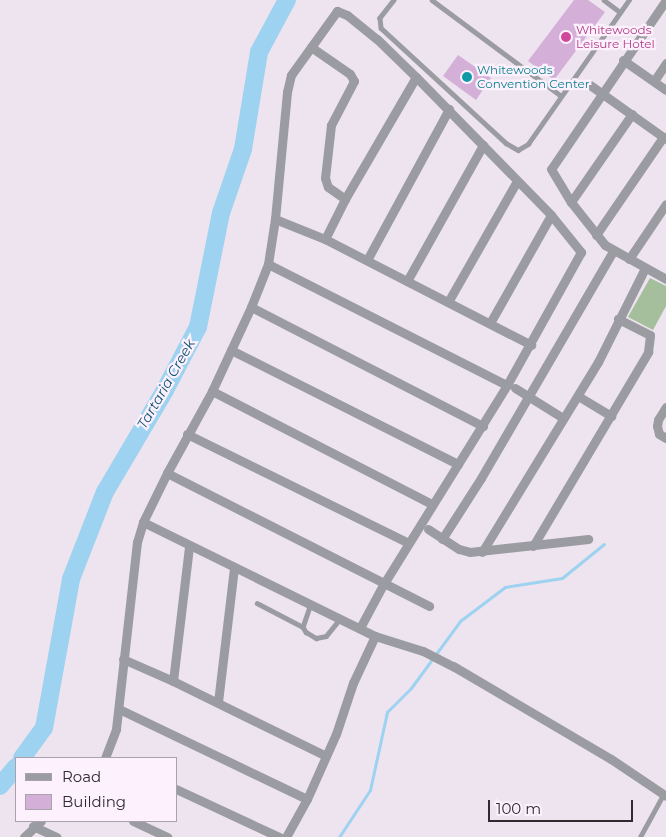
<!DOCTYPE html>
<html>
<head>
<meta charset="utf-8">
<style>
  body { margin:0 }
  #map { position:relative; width:666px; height:837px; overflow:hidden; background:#eee4ef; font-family:Montserrat,sans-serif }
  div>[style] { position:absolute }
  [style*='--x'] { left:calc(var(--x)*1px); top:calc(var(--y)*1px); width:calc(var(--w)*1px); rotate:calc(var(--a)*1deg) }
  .green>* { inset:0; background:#a5be9c }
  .stream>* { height:3px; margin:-1.5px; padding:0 1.5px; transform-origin:1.5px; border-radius:1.5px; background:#9dd2f0 }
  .river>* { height:18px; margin:-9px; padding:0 9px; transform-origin:9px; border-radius:9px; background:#9dd2f0 }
  .building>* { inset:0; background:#d4afd7 }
  .service>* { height:4.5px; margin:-2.25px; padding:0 2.25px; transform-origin:2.25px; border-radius:2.25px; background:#9b9ca2 }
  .minor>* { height:9px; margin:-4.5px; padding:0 4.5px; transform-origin:4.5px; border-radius:4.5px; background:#9b9ca2 }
  .dots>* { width:14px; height:14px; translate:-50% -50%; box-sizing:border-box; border:2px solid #fcf1fd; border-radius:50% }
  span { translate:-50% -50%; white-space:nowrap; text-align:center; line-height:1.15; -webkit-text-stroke:4.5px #fcf1fd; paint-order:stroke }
  .hotel-label { font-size:12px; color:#b23c85 }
  .left { translate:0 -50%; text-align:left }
  .culture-label { font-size:12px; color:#0d838f }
  .water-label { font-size:14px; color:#125472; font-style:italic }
  .legend { position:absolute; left:15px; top:757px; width:162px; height:65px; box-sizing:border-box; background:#fcf1fd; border:1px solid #aaa2ab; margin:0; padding:6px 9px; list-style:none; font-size:15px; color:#2f2b2f }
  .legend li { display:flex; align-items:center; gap:10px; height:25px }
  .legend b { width:25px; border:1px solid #aaa2ab }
  .scale { position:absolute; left:488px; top:800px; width:145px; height:22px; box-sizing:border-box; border:2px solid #2f2b2f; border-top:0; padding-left:6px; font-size:15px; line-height:18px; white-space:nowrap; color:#2f2b2f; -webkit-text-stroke:4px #fcf1fd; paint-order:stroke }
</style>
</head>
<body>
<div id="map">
  <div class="green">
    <i style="clip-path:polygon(650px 278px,666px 286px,666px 306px,653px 330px,628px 317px)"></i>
  </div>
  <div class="stream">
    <i style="--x:339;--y:837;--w:56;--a:-56.6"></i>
    <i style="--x:370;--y:790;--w:80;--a:-77.7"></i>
    <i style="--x:387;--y:712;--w:34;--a:-45"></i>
    <i style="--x:411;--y:688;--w:83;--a:-53.8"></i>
    <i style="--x:460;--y:621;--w:56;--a:-37.1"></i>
    <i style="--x:505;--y:587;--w:58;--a:-9"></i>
    <i style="--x:562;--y:578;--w:54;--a:-39"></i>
  </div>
  <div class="river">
    <i style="--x:22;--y:758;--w:37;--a:-54"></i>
    <i style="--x:44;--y:728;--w:151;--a:-79.7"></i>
    <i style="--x:71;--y:579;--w:93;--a:-68.7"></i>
    <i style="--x:105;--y:492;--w:118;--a:-59.5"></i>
    <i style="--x:165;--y:390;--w:71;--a:-62.4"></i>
    <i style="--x:198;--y:327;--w:116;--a:-78.6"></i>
    <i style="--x:221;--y:213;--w:68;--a:-71"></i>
    <i style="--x:243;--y:149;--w:98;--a:-80.6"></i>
    <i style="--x:259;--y:52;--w:59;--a:-61.7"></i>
    <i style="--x:0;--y:786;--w:25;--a:-50"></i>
  </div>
  <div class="building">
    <i style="clip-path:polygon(574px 0,588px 0,605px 12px,554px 80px,528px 61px)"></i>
    <i style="clip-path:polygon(458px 55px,491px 78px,476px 100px,443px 76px)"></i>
  </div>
  <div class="service">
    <i style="--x:394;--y:0;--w:23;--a:128"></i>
    <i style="--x:380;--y:18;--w:10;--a:84"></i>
    <i style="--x:381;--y:28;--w:170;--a:42.6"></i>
    <i style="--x:506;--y:143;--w:14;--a:30"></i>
    <i style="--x:518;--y:150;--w:12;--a:-31"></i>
    <i style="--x:528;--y:144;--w:176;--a:-55"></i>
    <i style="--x:432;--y:0;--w:159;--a:36.6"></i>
    <i style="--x:604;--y:0;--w:20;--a:37"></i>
    <i style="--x:257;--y:603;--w:52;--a:27.6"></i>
    <i style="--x:311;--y:604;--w:24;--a:109"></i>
    <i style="--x:303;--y:627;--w:6;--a:59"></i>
    <i style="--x:306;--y:632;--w:12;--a:31"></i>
    <i style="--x:316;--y:638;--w:10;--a:-11"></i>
    <i style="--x:326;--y:636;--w:22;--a:-51"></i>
    <i style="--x:640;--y:837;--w:48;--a:-61.3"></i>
  </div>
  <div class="minor">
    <i style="--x:666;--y:0;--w:204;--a:124.2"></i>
    <i style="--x:551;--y:169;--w:39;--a:59"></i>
    <i style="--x:571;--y:202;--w:55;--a:51.7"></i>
    <i style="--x:605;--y:245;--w:70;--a:29.1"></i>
    <i style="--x:311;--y:47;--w:47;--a:34.7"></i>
    <i style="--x:350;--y:74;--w:8;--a:60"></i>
    <i style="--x:354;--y:81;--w:50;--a:117.6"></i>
    <i style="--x:331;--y:125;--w:53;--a:96.5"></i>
    <i style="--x:325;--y:178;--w:9;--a:72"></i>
    <i style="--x:328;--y:187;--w:21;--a:35"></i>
    <i style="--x:623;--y:60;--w:52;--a:34.9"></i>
    <i style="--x:654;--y:81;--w:22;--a:-56"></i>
    <i style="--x:590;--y:85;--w:93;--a:35.4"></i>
    <i style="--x:571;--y:202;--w:107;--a:-55.3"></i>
    <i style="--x:275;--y:219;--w:54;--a:21.8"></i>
    <i style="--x:325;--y:239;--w:232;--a:27.2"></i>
    <i style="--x:596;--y:235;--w:119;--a:-55.6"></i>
    <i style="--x:325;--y:239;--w:45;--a:-63.4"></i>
    <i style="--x:345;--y:199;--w:141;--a:-59.8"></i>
    <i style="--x:629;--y:259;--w:66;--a:-56.1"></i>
    <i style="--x:367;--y:260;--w:172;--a:-61.5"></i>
    <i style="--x:268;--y:264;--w:268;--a:26.9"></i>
    <i style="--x:407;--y:281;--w:156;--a:-60.8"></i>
    <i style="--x:448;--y:302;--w:139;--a:-60.3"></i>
    <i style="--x:251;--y:307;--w:261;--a:27.2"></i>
    <i style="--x:490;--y:323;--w:124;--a:-60.5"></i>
    <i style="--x:231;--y:350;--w:254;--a:26.7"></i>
    <i style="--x:515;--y:388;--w:57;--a:32"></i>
    <i style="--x:212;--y:391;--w:247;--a:27.2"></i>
    <i style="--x:578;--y:396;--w:39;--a:31"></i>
    <i style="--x:666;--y:407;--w:15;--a:122"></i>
    <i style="--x:658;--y:420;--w:6;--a:99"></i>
    <i style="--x:657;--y:426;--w:8;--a:76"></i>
    <i style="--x:659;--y:434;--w:8;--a:30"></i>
    <i style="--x:187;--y:434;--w:247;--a:26.2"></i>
    <i style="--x:167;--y:473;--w:294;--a:26.9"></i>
    <i style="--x:143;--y:522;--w:258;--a:26.2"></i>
    <i style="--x:375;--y:636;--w:50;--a:17.4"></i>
    <i style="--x:423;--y:651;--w:34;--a:27"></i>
    <i style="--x:453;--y:666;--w:183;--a:30.5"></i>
    <i style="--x:611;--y:759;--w:66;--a:33.9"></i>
    <i style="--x:428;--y:529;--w:37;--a:33"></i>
    <i style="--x:459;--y:549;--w:11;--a:15"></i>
    <i style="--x:470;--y:552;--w:119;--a:-6.3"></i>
    <i style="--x:442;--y:539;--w:72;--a:-57.4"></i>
    <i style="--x:481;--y:478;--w:263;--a:-59.8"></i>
    <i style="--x:533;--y:546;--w:226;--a:-59.3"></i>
    <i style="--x:648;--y:352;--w:17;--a:-83"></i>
    <i style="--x:650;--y:335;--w:36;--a:-153"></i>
    <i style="--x:482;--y:552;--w:223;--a:-58.6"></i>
    <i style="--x:598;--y:362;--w:105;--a:-63.4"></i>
    <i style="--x:123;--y:659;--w:55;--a:23.7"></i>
    <i style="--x:173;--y:681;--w:170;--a:26.1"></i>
    <i style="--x:173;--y:681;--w:136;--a:-83.2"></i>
    <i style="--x:218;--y:702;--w:136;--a:-83.2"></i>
    <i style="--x:119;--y:709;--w:208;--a:25.6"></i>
    <i style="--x:105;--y:758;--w:31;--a:-69"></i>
    <i style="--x:116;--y:729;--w:188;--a:-83.6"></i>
    <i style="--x:137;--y:542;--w:21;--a:-73"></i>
    <i style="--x:143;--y:522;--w:55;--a:-63.9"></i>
    <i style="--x:167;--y:473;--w:94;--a:-61.2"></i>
    <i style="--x:212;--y:391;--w:93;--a:-65.1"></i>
    <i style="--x:251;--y:307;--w:46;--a:-68.4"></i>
    <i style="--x:268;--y:264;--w:46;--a:-81.2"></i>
    <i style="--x:275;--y:219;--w:128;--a:-84.6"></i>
    <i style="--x:287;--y:92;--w:17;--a:-77"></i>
    <i style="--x:291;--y:75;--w:79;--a:-54.3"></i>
    <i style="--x:337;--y:11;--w:11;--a:22"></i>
    <i style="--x:347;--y:15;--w:38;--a:39"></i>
    <i style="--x:377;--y:39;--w:54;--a:44.3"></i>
    <i style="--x:416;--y:77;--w:193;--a:45.6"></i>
    <i style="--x:551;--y:215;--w:48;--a:51"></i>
    <i style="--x:581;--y:252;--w:152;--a:119.1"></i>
    <i style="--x:507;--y:385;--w:233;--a:121.8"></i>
    <i style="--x:384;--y:583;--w:51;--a:118.1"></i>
    <i style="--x:176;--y:789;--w:114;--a:25"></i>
    <i style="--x:133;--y:821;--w:38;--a:25"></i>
    <i style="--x:33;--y:826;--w:26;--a:25"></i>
    <i style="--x:24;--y:837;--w:23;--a:-43"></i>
    <i style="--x:286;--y:837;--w:43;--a:-61.1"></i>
    <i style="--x:307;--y:799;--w:71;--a:-66"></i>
    <i style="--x:336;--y:734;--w:54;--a:-71.6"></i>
    <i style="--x:353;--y:683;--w:52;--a:-64.9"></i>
  </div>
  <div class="dots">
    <i style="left:566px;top:37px;background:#d1479c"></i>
    <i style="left:467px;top:77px;background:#0f9aa8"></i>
  </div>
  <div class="hotel-label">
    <span class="left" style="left:576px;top:37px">Whitewoods<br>Leisure Hotel</span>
  </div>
  <div class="culture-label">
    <span class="left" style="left:477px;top:77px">Whitewoods<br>Convention Center</span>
  </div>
  <div class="water-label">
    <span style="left:166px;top:384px;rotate:-60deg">Tartaria Creek</span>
  </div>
  <ul class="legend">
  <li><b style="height:6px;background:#9b9ca2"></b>Road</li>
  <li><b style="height:14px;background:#d4afd7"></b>Building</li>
  </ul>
  <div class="scale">100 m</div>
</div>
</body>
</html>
